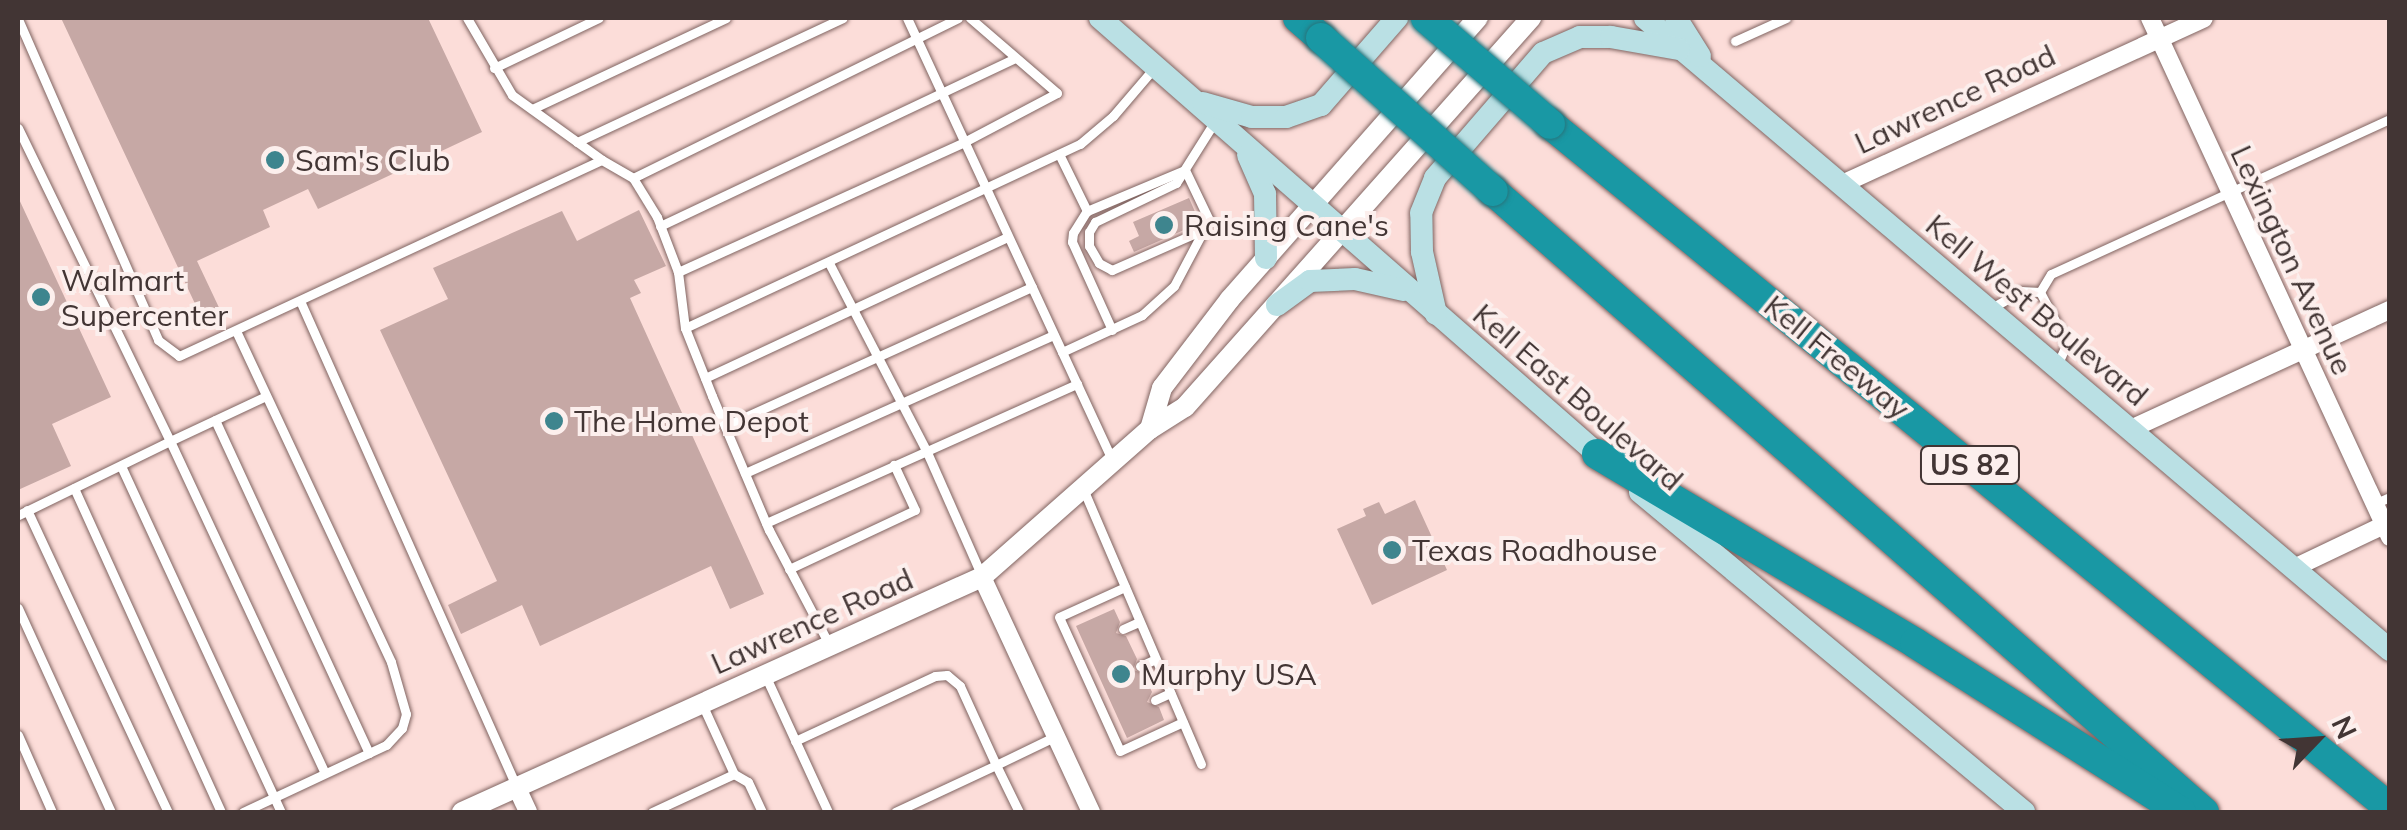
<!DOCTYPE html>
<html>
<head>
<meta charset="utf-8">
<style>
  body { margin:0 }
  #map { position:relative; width:2407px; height:830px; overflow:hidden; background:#fcddd9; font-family:Mulish,sans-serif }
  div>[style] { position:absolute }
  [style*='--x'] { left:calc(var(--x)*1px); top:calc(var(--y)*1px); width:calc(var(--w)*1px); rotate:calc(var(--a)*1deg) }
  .building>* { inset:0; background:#c6a8a5 }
  .roads { filter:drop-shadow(0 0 2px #806461) drop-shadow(0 0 2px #806461) }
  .service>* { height:9px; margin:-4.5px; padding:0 4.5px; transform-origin:4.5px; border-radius:4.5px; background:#fff }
  .minor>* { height:18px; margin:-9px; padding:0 9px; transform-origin:9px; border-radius:9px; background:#fff }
  .tertiary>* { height:20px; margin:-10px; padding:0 10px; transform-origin:10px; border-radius:10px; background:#fff }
  .secondary>* { height:22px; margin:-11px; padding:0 11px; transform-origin:11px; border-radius:11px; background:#bae0e4 }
  .motorway>* { height:30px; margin:-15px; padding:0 15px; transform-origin:15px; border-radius:15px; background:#1998a4 }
  .bridges { filter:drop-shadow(0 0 2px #27757d) drop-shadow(0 0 2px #27757d) }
  .motorway-bridge>* { height:30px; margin:-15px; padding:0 15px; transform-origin:15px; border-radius:15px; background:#1998a4 }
  .dots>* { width:28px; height:28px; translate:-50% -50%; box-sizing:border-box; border:5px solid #fcefed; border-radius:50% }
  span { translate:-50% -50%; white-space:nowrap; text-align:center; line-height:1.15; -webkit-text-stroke:8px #fcefed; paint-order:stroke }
  .shield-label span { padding:2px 8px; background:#fcefed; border:2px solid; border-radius:8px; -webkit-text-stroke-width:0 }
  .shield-label { font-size:28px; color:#423534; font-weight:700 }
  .street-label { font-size:30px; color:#423534 }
  .poi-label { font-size:30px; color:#423534 }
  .left { translate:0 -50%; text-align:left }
  .frame { position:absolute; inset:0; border:20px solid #423534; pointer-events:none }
  .north { position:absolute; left:2267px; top:690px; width:100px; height:100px; -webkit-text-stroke:8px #fcefed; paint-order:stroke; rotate:65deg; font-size:28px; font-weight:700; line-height:40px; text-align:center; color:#423534 }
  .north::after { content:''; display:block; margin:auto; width:35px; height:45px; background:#423534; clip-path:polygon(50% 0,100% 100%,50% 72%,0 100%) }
</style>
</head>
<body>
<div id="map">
  <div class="building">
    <i style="clip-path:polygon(61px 18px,428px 18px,482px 132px,318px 209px,308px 189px,263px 210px,270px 227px,197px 261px,223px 316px,205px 325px)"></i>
    <i style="clip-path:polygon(18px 197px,111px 397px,52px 424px,71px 466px,18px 490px)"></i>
    <i style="clip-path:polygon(1189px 198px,1196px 214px,1189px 217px,1193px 226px,1134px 252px,1129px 241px,1139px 236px,1133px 222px)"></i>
    <i style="clip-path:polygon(639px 210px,666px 266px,634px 280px,641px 293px,630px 298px,764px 594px,730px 609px,711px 566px,540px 646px,522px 605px,461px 634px,448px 605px,497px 581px,380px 330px,448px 299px,433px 268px,562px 211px,577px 241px)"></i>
    <i style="clip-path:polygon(1415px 500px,1447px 570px,1372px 605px,1337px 529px,1366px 516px,1363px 509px,1379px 502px,1385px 514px)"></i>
    <i style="clip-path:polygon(1114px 609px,1120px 622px,1116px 633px,1126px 636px,1137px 659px,1133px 670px,1143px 673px,1152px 692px,1147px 702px,1159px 707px,1164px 720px,1127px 738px,1076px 626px)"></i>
  </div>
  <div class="roads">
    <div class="service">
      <i style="--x:467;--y:18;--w:89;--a:59.7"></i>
      <i style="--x:512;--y:95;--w:111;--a:35.8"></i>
      <i style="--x:907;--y:18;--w:486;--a:65.1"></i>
      <i style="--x:18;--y:19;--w:350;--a:66.4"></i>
      <i style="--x:158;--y:340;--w:26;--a:37"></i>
      <i style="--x:179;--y:356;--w:466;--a:-24.9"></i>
      <i style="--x:602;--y:160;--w:36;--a:30"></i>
      <i style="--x:633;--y:178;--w:46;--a:58.4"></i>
      <i style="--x:657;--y:217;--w:59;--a:69.1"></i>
      <i style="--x:678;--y:272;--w:56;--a:82.9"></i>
      <i style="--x:685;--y:328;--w:73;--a:68.3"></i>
      <i style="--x:712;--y:396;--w:146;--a:67"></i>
      <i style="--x:769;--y:530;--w:131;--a:62.3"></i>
      <i style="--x:1735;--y:41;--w:56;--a:-24.3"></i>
      <i style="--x:494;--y:68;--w:116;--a:-25.5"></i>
      <i style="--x:532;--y:109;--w:214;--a:-25.1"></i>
      <i style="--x:18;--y:128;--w:348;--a:64.1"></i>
      <i style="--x:170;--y:441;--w:169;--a:154"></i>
      <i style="--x:577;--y:142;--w:293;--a:-25"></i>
      <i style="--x:1059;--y:154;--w:64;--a:63.8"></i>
      <i style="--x:633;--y:178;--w:362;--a:-26.2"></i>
      <i style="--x:660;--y:226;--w:393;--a:-25.3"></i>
      <i style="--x:1205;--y:229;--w:102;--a:156.2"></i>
      <i style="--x:1112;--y:270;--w:15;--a:-152"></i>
      <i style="--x:1099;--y:263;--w:20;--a:-120"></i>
      <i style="--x:1089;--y:246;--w:14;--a:-90"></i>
      <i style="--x:1089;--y:232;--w:12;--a:-59"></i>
      <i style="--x:1095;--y:222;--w:90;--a:-25.7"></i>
      <i style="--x:1176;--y:183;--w:73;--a:-57.8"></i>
      <i style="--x:829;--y:263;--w:211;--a:62.6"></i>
      <i style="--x:926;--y:450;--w:136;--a:66.1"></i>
      <i style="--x:678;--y:272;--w:314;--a:-24.4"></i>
      <i style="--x:964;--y:142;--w:105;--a:-27.8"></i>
      <i style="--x:1057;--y:93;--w:115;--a:-139.2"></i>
      <i style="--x:2040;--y:292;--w:21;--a:-59"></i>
      <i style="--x:2051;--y:274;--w:373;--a:-24.6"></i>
      <i style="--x:301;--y:303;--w:531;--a:65.99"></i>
      <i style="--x:1990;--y:309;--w:36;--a:-30"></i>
      <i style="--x:2021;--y:291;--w:19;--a:3"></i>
      <i style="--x:2040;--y:292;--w:58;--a:62.1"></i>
      <i style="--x:2067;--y:343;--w:24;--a:114"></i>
      <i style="--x:685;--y:328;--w:436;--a:-25"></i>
      <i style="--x:1080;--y:144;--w:43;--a:-40.3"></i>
      <i style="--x:1113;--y:116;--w:63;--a:-49.5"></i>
      <i style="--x:1112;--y:330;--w:97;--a:-114.4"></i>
      <i style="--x:1072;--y:242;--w:9;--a:-84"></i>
      <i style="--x:1073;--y:233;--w:26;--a:-58"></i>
      <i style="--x:1087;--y:211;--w:103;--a:-22.8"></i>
      <i style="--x:237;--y:333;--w:363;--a:64.9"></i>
      <i style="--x:391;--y:662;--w:54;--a:73.9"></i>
      <i style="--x:406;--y:714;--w:15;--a:106"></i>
      <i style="--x:402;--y:728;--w:23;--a:133"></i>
      <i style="--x:386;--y:745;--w:158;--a:154.9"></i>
      <i style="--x:1062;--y:352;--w:88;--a:-24.8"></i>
      <i style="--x:1142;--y:315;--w:43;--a:-42.2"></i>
      <i style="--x:1174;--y:286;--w:75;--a:-62.1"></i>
      <i style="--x:1209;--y:220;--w:55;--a:-115.6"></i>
      <i style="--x:705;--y:378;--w:334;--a:-25"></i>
      <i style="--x:266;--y:396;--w:106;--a:154.9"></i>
      <i style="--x:170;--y:441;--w:366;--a:65"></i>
      <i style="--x:215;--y:420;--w:367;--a:65.2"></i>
      <i style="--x:725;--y:426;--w:337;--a:-24.4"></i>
      <i style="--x:121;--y:466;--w:381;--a:65.2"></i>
      <i style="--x:745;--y:473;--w:338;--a:-24.1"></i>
      <i style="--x:74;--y:488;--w:356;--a:65.6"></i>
      <i style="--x:1084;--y:491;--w:297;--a:66.8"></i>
      <i style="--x:2374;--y:504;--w:17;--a:-24"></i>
      <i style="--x:27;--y:510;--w:333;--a:65"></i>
      <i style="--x:766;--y:523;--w:341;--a:-24.1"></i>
      <i style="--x:789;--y:569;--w:139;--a:-25.1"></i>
      <i style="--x:915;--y:510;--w:50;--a:-115"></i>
      <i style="--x:1125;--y:587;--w:72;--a:155.6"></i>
      <i style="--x:1059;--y:617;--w:147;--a:65.5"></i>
      <i style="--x:1120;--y:751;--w:69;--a:-24.7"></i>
      <i style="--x:18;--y:608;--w:224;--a:65.5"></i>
      <i style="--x:1123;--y:629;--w:17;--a:-24"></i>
      <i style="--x:1140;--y:666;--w:17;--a:-24"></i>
      <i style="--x:765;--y:675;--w:151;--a:65.3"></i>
      <i style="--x:1155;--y:700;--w:17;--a:-25"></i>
      <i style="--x:18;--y:735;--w:84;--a:66.2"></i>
      <i style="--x:795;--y:741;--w:154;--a:-24.9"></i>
      <i style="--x:935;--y:676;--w:12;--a:-5"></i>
      <i style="--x:947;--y:675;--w:17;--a:40"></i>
      <i style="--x:960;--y:686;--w:87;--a:65.5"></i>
      <i style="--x:996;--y:765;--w:111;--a:155"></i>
      <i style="--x:734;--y:774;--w:16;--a:30"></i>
      <i style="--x:748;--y:782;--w:33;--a:65"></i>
      <i style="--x:652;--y:812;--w:90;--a:-24.9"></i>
      <i style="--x:734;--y:774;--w:77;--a:-114.6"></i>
      <i style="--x:1019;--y:812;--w:52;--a:-116.1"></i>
      <i style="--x:996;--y:765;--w:67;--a:-25.8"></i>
    </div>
    <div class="minor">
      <i style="--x:2150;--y:18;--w:572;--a:65.18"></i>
      <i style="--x:1840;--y:185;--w:400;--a:-24.6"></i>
      <i style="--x:2133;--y:428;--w:283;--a:-24.7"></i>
      <i style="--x:2296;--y:567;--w:98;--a:-25.5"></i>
      <i style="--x:982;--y:577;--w:259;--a:65.1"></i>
      <i style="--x:517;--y:788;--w:26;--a:65"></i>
    </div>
    <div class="tertiary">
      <i style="--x:1150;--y:429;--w:43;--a:-73.7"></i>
      <i style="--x:1162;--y:388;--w:112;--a:-52.6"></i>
      <i style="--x:1230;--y:299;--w:375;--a:-48.6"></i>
      <i style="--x:462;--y:812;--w:571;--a:-24.32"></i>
      <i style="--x:982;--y:577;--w:224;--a:-41.4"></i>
      <i style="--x:1150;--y:429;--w:41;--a:-32.2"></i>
      <i style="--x:1185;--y:407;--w:521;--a:-48.35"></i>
    </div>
    <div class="secondary">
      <i style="--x:1100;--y:18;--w:677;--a:41.23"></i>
      <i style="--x:1645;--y:18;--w:977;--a:40.31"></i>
      <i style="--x:1676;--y:18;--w:45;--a:57.7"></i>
      <i style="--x:1203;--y:103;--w:51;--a:15.9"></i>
      <i style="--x:1252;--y:117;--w:34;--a:0"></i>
      <i style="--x:1286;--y:117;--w:37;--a:-19"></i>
      <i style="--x:1321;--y:105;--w:116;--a:-48.9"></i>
      <i style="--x:1248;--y:155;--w:43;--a:66.4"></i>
      <i style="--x:1265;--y:194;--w:64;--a:89.1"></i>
      <i style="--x:1277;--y:305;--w:41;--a:-36"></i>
      <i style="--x:1310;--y:281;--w:45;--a:-2.5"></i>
      <i style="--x:1355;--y:279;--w:50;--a:12.7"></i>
      <i style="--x:1436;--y:314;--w:64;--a:-102.7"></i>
      <i style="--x:1422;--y:252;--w:39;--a:-91"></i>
      <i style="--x:1421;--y:213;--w:38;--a:-68"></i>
      <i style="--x:1435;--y:178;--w:165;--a:-49.2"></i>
      <i style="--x:1543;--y:53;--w:40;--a:-23.4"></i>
      <i style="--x:1580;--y:37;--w:31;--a:0"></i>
      <i style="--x:1611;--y:37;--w:69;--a:10"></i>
      <i style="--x:1640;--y:492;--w:500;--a:39.8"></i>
    </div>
    <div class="motorway">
      <i style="--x:1298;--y:18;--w:30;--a:41"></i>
      <i style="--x:1550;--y:124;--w:1083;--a:39.16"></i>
      <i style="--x:1493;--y:191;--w:944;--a:41.13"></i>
      <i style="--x:1597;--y:454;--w:370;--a:30.7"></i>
      <i style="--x:1915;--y:643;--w:315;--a:32.4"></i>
    </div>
  </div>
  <div class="bridges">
    <div class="motorway-bridge">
      <i style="--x:1426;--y:18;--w:163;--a:40.5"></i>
      <i style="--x:1321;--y:38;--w:230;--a:41.7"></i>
    </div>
  </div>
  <div class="dots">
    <i style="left:275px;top:160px;background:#3e858e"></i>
    <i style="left:1164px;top:225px;background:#3e858e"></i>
    <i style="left:41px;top:297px;background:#3e858e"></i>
    <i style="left:554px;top:421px;background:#3e858e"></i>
    <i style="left:1392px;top:550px;background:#3e858e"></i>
    <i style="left:1121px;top:674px;background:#3e858e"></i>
  </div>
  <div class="shield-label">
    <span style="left:1970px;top:465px">US 82</span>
  </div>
  <div class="street-label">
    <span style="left:1955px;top:99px;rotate:-25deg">Lawrence Road</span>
    <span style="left:2292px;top:260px;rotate:65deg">Lexington Avenue</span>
    <span style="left:2037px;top:310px;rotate:40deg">Kell West Boulevard</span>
    <span style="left:1837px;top:357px;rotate:39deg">Kell Freeway</span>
    <span style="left:1578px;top:397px;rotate:41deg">Kell East Boulevard</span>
    <span style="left:812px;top:621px;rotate:-24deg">Lawrence Road</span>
  </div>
  <div class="poi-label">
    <span class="left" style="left:295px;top:160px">Sam's Club</span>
    <span class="left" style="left:1184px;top:225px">Raising Cane's</span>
    <span class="left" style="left:61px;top:297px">Walmart<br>Supercenter</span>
    <span class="left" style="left:574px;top:421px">The Home Depot</span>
    <span class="left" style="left:1412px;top:550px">Texas Roadhouse</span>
    <span class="left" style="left:1141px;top:674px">Murphy USA</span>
  </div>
  <div class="frame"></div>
  <div class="north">N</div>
</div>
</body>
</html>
